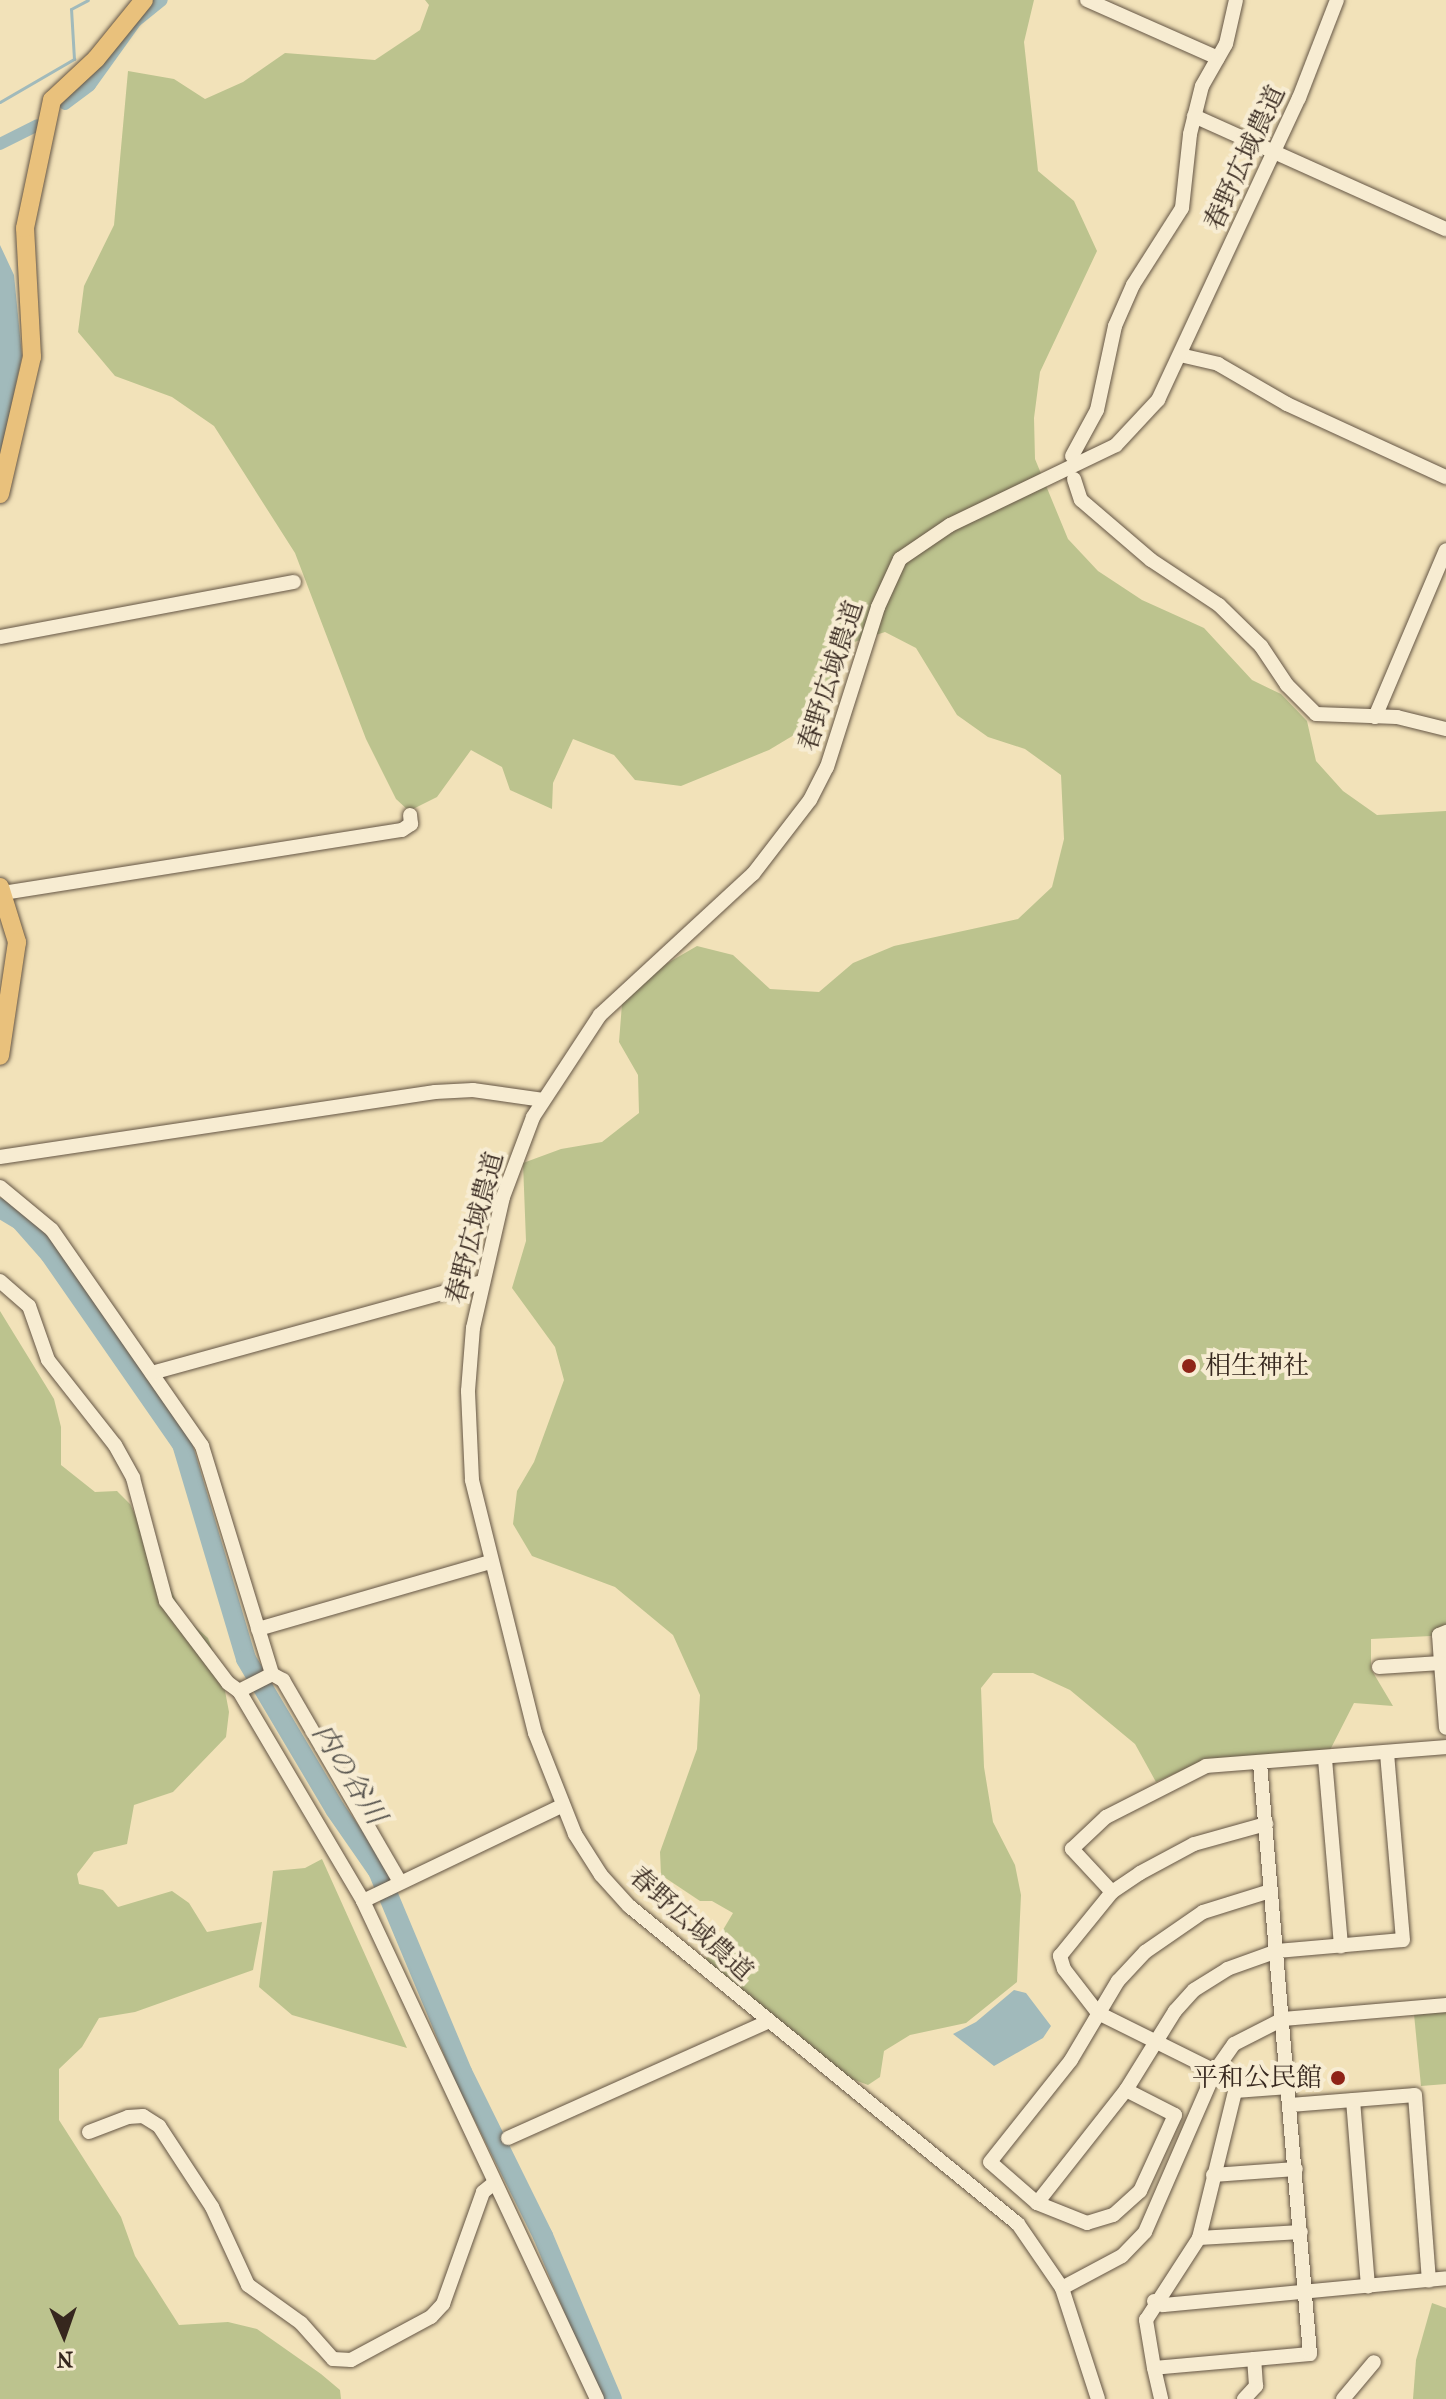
<!DOCTYPE html>
<html>
<head>
<meta charset="utf-8">
<style>
  body { margin:0 }
  #map { position:relative; width:1446px; height:2399px; overflow:hidden; background:#f2e2b9; font-family:"IM FELL French Canon","Noto Serif JP",serif }
  div>[style] { position:absolute }
  [style*='--x'] { left:calc(var(--x)*1px); top:calc(var(--y)*1px); width:calc(var(--w)*1px); rotate:calc(var(--a)*1deg) }
  .green>* { inset:0; background:#bcc38e }
  .water>* { inset:0; background:#a1babb }
  .stream>* { height:3px; margin:-1.5px; padding:0 1.5px; transform-origin:1.5px; border-radius:1.5px; background:#a1babb }
  .canal>* { height:12px; margin:-6px; padding:0 6px; transform-origin:6px; border-radius:6px; background:#a1babb }
  .river>* { height:20px; margin:-10px; padding:0 10px; transform-origin:10px; border-radius:10px; background:#a1babb }
  .roads { filter:drop-shadow(0 0 2px #655645) drop-shadow(0 0 2px #655645) }
  .minor>* { height:14px; margin:-7px; padding:0 7px; transform-origin:7px; border-radius:7px; background:#f7ecd2 }
  .major>* { height:18px; margin:-9px; padding:0 9px; transform-origin:9px; border-radius:9px; background:#e9c17c }
  .dots>* { width:22px; height:22px; translate:-50% -50%; box-sizing:border-box; border:4px solid #f7ecd2; border-radius:50% }
  span { translate:-50% -50%; white-space:nowrap; text-align:center; line-height:1.15; -webkit-text-stroke:8px #f7ecd2; paint-order:stroke }
  .street-label { font-size:26px; color:#36271e }
  .poi-label { font-size:26px; color:#36271e }
  .left { translate:0 -50%; text-align:left }
  .right { translate:-100% -50%; text-align:right }
  .water-label { font-size:28px; color:#56534d; font-style:italic }
  .north { position:absolute; left:24px; top:2295px; width:80px; height:80px; -webkit-text-stroke:6px #f7ecd2; paint-order:stroke; rotate:178deg; font-size:22px; font-weight:700; line-height:32px; text-align:center; color:#36271e }
  .north::after { content:''; display:block; margin:auto; width:28px; height:36px; background:#36271e; clip-path:polygon(50% 0,100% 100%,50% 72%,0 100%) }
</style>
</head>
<body>
<div id="map">
  <div class="green">
    <i style="clip-path:polygon(425px 0,1034px 0,1024px 42px,1038px 171px,1074px 201px,1097px 251px,1040px 372px,1034px 418px,1035px 459px,1068px 539px,1098px 571px,1142px 600px,1204px 628px,1252px 680px,1281px 694px,1307px 721px,1316px 761px,1343px 791px,1377px 815px,1446px 811px,1446px 1626px,1431px 1636px,1371px 1639px,1371px 1669px,1393px 1706px,1354px 1703px,1328px 1754px,1203px 1761px,1156px 1782px,1135px 1744px,1070px 1690px,1033px 1673px,993px 1673px,981px 1688px,984px 1767px,993px 1822px,1015px 1865px,1021px 1895px,1017px 1982px,966px 2023px,910px 2035px,884px 2051px,880px 2077px,868px 2085px,839px 2074px,704px 1962px,733px 1913px,712px 1901px,700px 1901px,661px 1875px,660px 1852px,697px 1749px,700px 1695px,673px 1635px,615px 1587px,532px 1556px,513px 1524px,517px 1491px,534px 1462px,564px 1380px,555px 1347px,512px 1288px,526px 1241px,523px 1163px,561px 1149px,602px 1142px,639px 1113px,638px 1075px,619px 1042px,622px 1004px,647px 975px,697px 946px,733px 955px,770px 989px,819px 992px,853px 963px,894px 946px,1018px 919px,1052px 887px,1064px 839px,1061px 775px,1025px 749px,988px 737px,957px 715px,916px 648px,885px 632px,842px 646px,814px 723px,769px 750px,681px 786px,635px 780px,614px 755px,573px 739px,553px 783px,552px 809px,510px 790px,502px 767px,471px 750px,437px 797px,409px 811px,396px 799px,366px 739px,295px 553px,214px 426px,172px 397px,115px 376px,78px 332px,84px 286px,114px 225px,128px 71px,174px 79px,205px 99px,243px 82px,285px 53px,375px 60px,420px 30px,429px 5px)"></i>
    <i style="clip-path:polygon(0 1311px,54px 1399px,61px 1427px,61px 1465px,95px 1492px,117px 1491px,130px 1504px,184px 1617px,208px 1638px,222px 1675px,229px 1712px,226px 1737px,173px 1792px,134px 1805px,127px 1844px,94px 1852px,77px 1874px,79px 1884px,103px 1890px,118px 1907px,172px 1891px,189px 1903px,207px 1932px,262px 1922px,253px 1970px,135px 2012px,99px 2018px,82px 2047px,59px 2069px,59px 2120px,121px 2217px,135px 2256px,179px 2325px,228px 2322px,257px 2329px,321px 2374px,340px 2390px,341px 2399px,0 2399px)"></i>
    <i style="clip-path:polygon(322px 1859px,407px 2048px,292px 2015px,259px 1987px,273px 1871px,305px 1868px)"></i>
    <i style="clip-path:polygon(1446px 2011px,1446px 2084px,1421px 2086px,1414px 2014px)"></i>
    <i style="clip-path:polygon(1432px 2303px,1446px 2308px,1446px 2399px,1413px 2399px,1416px 2360px)"></i>
  </div>
  <div class="water">
    <i style="clip-path:polygon(0 245px,14px 275px,22px 356px,0 458px)"></i>
    <i style="clip-path:polygon(1014px 1990px,1026px 1993px,1051px 2026px,1043px 2038px,994px 2066px,953px 2034px,976px 2022px)"></i>
  </div>
  <div class="stream">
    <i style="--x:0;--y:102;--w:86;--a:-30.2"></i>
    <i style="--x:74;--y:59;--w:50;--a:-93.4"></i>
    <i style="--x:71;--y:9;--w:19;--a:-28"></i>
  </div>
  <div class="canal">
    <i style="--x:65;--y:104;--w:31;--a:-37"></i>
    <i style="--x:90;--y:85;--w:79;--a:-54.3"></i>
    <i style="--x:136;--y:21;--w:33;--a:-39"></i>
    <i style="--x:0;--y:144;--w:42;--a:-26.6"></i>
  </div>
  <div class="river">
    <i style="--x:0;--y:1208;--w:23;--a:31"></i>
    <i style="--x:20;--y:1220;--w:45;--a:48.6"></i>
    <i style="--x:50;--y:1254;--w:231;--a:55.2"></i>
    <i style="--x:182;--y:1444;--w:224;--a:73.4"></i>
    <i style="--x:246;--y:1659;--w:174;--a:59.3"></i>
    <i style="--x:335;--y:1809;--w:75;--a:55.3"></i>
    <i style="--x:378;--y:1871;--w:218;--a:67.3"></i>
    <i style="--x:462;--y:2072;--w:183;--a:63.7"></i>
    <i style="--x:543;--y:2236;--w:177;--a:67.1"></i>
  </div>
  <div class="roads">
    <div class="minor">
      <i style="--x:1087;--y:0;--w:143;--a:23.9"></i>
      <i style="--x:1194;--y:116;--w:276;--a:24.2"></i>
      <i style="--x:1180;--y:355;--w:39;--a:13"></i>
      <i style="--x:1218;--y:364;--w:80;--a:30.1"></i>
      <i style="--x:1287;--y:404;--w:175;--a:24.7"></i>
      <i style="--x:1072;--y:456;--w:52;--a:-61.5"></i>
      <i style="--x:1097;--y:410;--w:86;--a:-77.9"></i>
      <i style="--x:1115;--y:326;--w:45;--a:-66.3"></i>
      <i style="--x:1133;--y:285;--w:91;--a:-57.5"></i>
      <i style="--x:1182;--y:208;--w:74;--a:-83.8"></i>
      <i style="--x:1190;--y:134;--w:49;--a:-76"></i>
      <i style="--x:1202;--y:86;--w:48;--a:-60.3"></i>
      <i style="--x:1226;--y:44;--w:45;--a:-77.2"></i>
      <i style="--x:1074;--y:479;--w:22;--a:72"></i>
      <i style="--x:1081;--y:500;--w:92;--a:40.6"></i>
      <i style="--x:1151;--y:560;--w:82;--a:33.5"></i>
      <i style="--x:1219;--y:605;--w:59;--a:44.3"></i>
      <i style="--x:1261;--y:646;--w:47;--a:56.3"></i>
      <i style="--x:1287;--y:685;--w:41;--a:45"></i>
      <i style="--x:1316;--y:714;--w:81;--a:2.1"></i>
      <i style="--x:1397;--y:717;--w:50;--a:13.8"></i>
      <i style="--x:0;--y:637;--w:299;--a:-10.6"></i>
      <i style="--x:1375;--y:717;--w:181;--a:-67"></i>
      <i style="--x:3;--y:893;--w:404;--a:-9"></i>
      <i style="--x:402;--y:830;--w:11;--a:-34"></i>
      <i style="--x:411;--y:824;--w:9;--a:-96"></i>
      <i style="--x:0;--y:1157;--w:440;--a:-8.5"></i>
      <i style="--x:435;--y:1092;--w:38;--a:-3"></i>
      <i style="--x:473;--y:1090;--w:71;--a:8.1"></i>
      <i style="--x:0;--y:1187;--w:67;--a:39.6"></i>
      <i style="--x:52;--y:1230;--w:263;--a:55.2"></i>
      <i style="--x:202;--y:1446;--w:239;--a:72.9"></i>
      <i style="--x:272;--y:1674;--w:13;--a:29"></i>
      <i style="--x:283;--y:1680;--w:233;--a:59.9"></i>
      <i style="--x:0;--y:1281;--w:38;--a:41"></i>
      <i style="--x:29;--y:1306;--w:57;--a:70.6"></i>
      <i style="--x:48;--y:1360;--w:108;--a:51.8"></i>
      <i style="--x:115;--y:1445;--w:38;--a:61"></i>
      <i style="--x:133;--y:1478;--w:127;--a:75"></i>
      <i style="--x:166;--y:1601;--w:103;--a:52.9"></i>
      <i style="--x:228;--y:1683;--w:14;--a:36"></i>
      <i style="--x:239;--y:1691;--w:244;--a:59.4"></i>
      <i style="--x:363;--y:1901;--w:550;--a:64.83"></i>
      <i style="--x:152;--y:1373;--w:343;--a:-15.4"></i>
      <i style="--x:258;--y:1629;--w:241;--a:-16.1"></i>
      <i style="--x:1441;--y:1663;--w:28;--a:-94"></i>
      <i style="--x:1439;--y:1635;--w:8;--a:-23"></i>
      <i style="--x:1379;--y:1667;--w:62;--a:-3.7"></i>
      <i style="--x:1441;--y:1663;--w:65;--a:85.6"></i>
      <i style="--x:239;--y:1691;--w:37;--a:-27"></i>
      <i style="--x:1325;--y:1759;--w:188;--a:85.1"></i>
      <i style="--x:1112;--y:1892;--w:59;--a:-132.9"></i>
      <i style="--x:1072;--y:1849;--w:47;--a:-43.3"></i>
      <i style="--x:1106;--y:1817;--w:112;--a:-27"></i>
      <i style="--x:1206;--y:1766;--w:241;--a:-4.5"></i>
      <i style="--x:363;--y:1901;--w:220;--a:-25.6"></i>
      <i style="--x:1215;--y:2071;--w:131;--a:-153.6"></i>
      <i style="--x:1098;--y:2013;--w:56;--a:-127.7"></i>
      <i style="--x:1064;--y:1969;--w:14;--a:-107"></i>
      <i style="--x:1060;--y:1956;--w:82;--a:-50.9"></i>
      <i style="--x:1112;--y:1892;--w:34;--a:-34"></i>
      <i style="--x:1140;--y:1873;--w:61;--a:-28.2"></i>
      <i style="--x:1194;--y:1844;--w:75;--a:-15.5"></i>
      <i style="--x:1126;--y:2090;--w:93;--a:-58.2"></i>
      <i style="--x:1175;--y:2011;--w:28;--a:-48"></i>
      <i style="--x:1194;--y:1990;--w:39;--a:-32"></i>
      <i style="--x:1227;--y:1969;--w:53;--a:-19.8"></i>
      <i style="--x:1277;--y:1951;--w:126;--a:-5"></i>
      <i style="--x:1403;--y:1940;--w:188;--a:-94.9"></i>
      <i style="--x:1353;--y:2100;--w:187;--a:85.4"></i>
      <i style="--x:1291;--y:2105;--w:124;--a:-4.6"></i>
      <i style="--x:1415;--y:2095;--w:186;--a:85.7"></i>
      <i style="--x:89;--y:2132;--w:42;--a:-21"></i>
      <i style="--x:128;--y:2117;--w:15;--a:-4"></i>
      <i style="--x:143;--y:2116;--w:19;--a:32"></i>
      <i style="--x:159;--y:2126;--w:97;--a:56.8"></i>
      <i style="--x:212;--y:2207;--w:86;--a:65.2"></i>
      <i style="--x:248;--y:2285;--w:65;--a:35.6"></i>
      <i style="--x:301;--y:2323;--w:48;--a:48.4"></i>
      <i style="--x:333;--y:2359;--w:18;--a:3"></i>
      <i style="--x:351;--y:2360;--w:91;--a:-28.3"></i>
      <i style="--x:431;--y:2317;--w:18;--a:-47"></i>
      <i style="--x:443;--y:2304;--w:119;--a:-70.3"></i>
      <i style="--x:483;--y:2192;--w:14;--a:-39"></i>
      <i style="--x:508;--y:2138;--w:284;--a:-24.1"></i>
      <i style="--x:1213;--y:2175;--w:83;--a:-4.1"></i>
      <i style="--x:1037;--y:2203;--w:144;--a:-51.8"></i>
      <i style="--x:1126;--y:2090;--w:55;--a:27"></i>
      <i style="--x:1175;--y:2115;--w:84;--a:114.7"></i>
      <i style="--x:1140;--y:2191;--w:36;--a:138"></i>
      <i style="--x:1113;--y:2215;--w:27;--a:163"></i>
      <i style="--x:1087;--y:2223;--w:54;--a:-158.2"></i>
      <i style="--x:1037;--y:2203;--w:62;--a:-138.9"></i>
      <i style="--x:990;--y:2162;--w:130;--a:-51.5"></i>
      <i style="--x:1071;--y:2060;--w:92;--a:-59.3"></i>
      <i style="--x:1118;--y:1981;--w:40;--a:-47"></i>
      <i style="--x:1145;--y:1952;--w:70;--a:-34.6"></i>
      <i style="--x:1203;--y:1912;--w:70;--a:-17.4"></i>
      <i style="--x:1199;--y:2238;--w:102;--a:-3.4"></i>
      <i style="--x:1062;--y:2288;--w:68;--a:-28.1"></i>
      <i style="--x:1122;--y:2256;--w:33;--a:-46"></i>
      <i style="--x:1145;--y:2232;--w:176;--a:-66.5"></i>
      <i style="--x:1215;--y:2071;--w:33;--a:-55"></i>
      <i style="--x:1234;--y:2044;--w:55;--a:-27"></i>
      <i style="--x:1283;--y:2019;--w:164;--a:-4.9"></i>
      <i style="--x:1154;--y:2301;--w:10;--a:24"></i>
      <i style="--x:1163;--y:2305;--w:284;--a:-5.4"></i>
      <i style="--x:1254;--y:2359;--w:100;--a:174.9"></i>
      <i style="--x:1154;--y:2368;--w:49;--a:-99.5"></i>
      <i style="--x:1146;--y:2320;--w:98;--a:-57.1"></i>
      <i style="--x:1199;--y:2238;--w:151;--a:-76.2"></i>
      <i style="--x:1235;--y:2091;--w:54;--a:-4.2"></i>
      <i style="--x:1154;--y:2368;--w:32;--a:77"></i>
      <i style="--x:1098;--y:2399;--w:117;--a:-108"></i>
      <i style="--x:1062;--y:2288;--w:78;--a:-124.5"></i>
      <i style="--x:1018;--y:2224;--w:502;--a:-140.73"></i>
      <i style="--x:629;--y:1906;--w:42;--a:-132.1"></i>
      <i style="--x:601;--y:1875;--w:49;--a:-122.4"></i>
      <i style="--x:575;--y:1834;--w:109;--a:-111.6"></i>
      <i style="--x:535;--y:1733;--w:261;--a:-104"></i>
      <i style="--x:472;--y:1480;--w:89;--a:-92.6"></i>
      <i style="--x:468;--y:1391;--w:63;--a:-85.5"></i>
      <i style="--x:473;--y:1328;--w:134;--a:-77.1"></i>
      <i style="--x:503;--y:1197;--w:85;--a:-69.4"></i>
      <i style="--x:533;--y:1117;--w:122;--a:-56.7"></i>
      <i style="--x:600;--y:1015;--w:208;--a:-42.7"></i>
      <i style="--x:753;--y:874;--w:93;--a:-52.4"></i>
      <i style="--x:810;--y:800;--w:37;--a:-63"></i>
      <i style="--x:827;--y:767;--w:168;--a:-72.3"></i>
      <i style="--x:878;--y:607;--w:53;--a:-65.4"></i>
      <i style="--x:900;--y:559;--w:60;--a:-34.2"></i>
      <i style="--x:950;--y:525;--w:184;--a:-25.7"></i>
      <i style="--x:1116;--y:445;--w:62;--a:-47"></i>
      <i style="--x:1158;--y:400;--w:333;--a:-65"></i>
      <i style="--x:1299;--y:98;--w:105;--a:-68.8"></i>
      <i style="--x:1244;--y:2399;--w:18;--a:-47"></i>
      <i style="--x:1256;--y:2386;--w:27;--a:-94"></i>
      <i style="--x:1254;--y:2359;--w:56;--a:-5.1"></i>
      <i style="--x:1310;--y:2354;--w:593;--a:-94.84"></i>
      <i style="--x:1343;--y:2399;--w:48;--a:-50"></i>
    </div>
    <div class="major">
      <i style="--x:0;--y:494;--w:141;--a:-76.9"></i>
      <i style="--x:32;--y:357;--w:129;--a:-93.1"></i>
      <i style="--x:25;--y:228;--w:131;--a:-78.1"></i>
      <i style="--x:52;--y:100;--w:60;--a:-43"></i>
      <i style="--x:96;--y:59;--w:76;--a:-50.9"></i>
      <i style="--x:0;--y:887;--w:58;--a:72.8"></i>
      <i style="--x:17;--y:942;--w:115;--a:98.5"></i>
    </div>
  </div>
  <div class="dots">
    <i style="left:1189px;top:1366px;background:#8f2418"></i>
    <i style="left:1338px;top:2078px;background:#8f2418"></i>
  </div>
  <div class="street-label">
    <span style="left:1245px;top:158px;rotate:-65deg">春野広域農道</span>
    <span style="left:831px;top:676px;rotate:-72deg">春野広域農道</span>
    <span style="left:475px;top:1228px;rotate:-75deg">春野広域農道</span>
    <span style="left:691px;top:1924px;rotate:42deg">春野広域農道</span>
  </div>
  <div class="poi-label">
    <span class="left" style="left:1205px;top:1366px">相生神社</span>
    <span class="right" style="left:1322px;top:2078px">平和公民館</span>
  </div>
  <div class="water-label">
    <span style="left:349px;top:1774px;rotate:58deg">内の谷川</span>
  </div>
  <div class="north">N</div>
</div>
</body>
</html>
